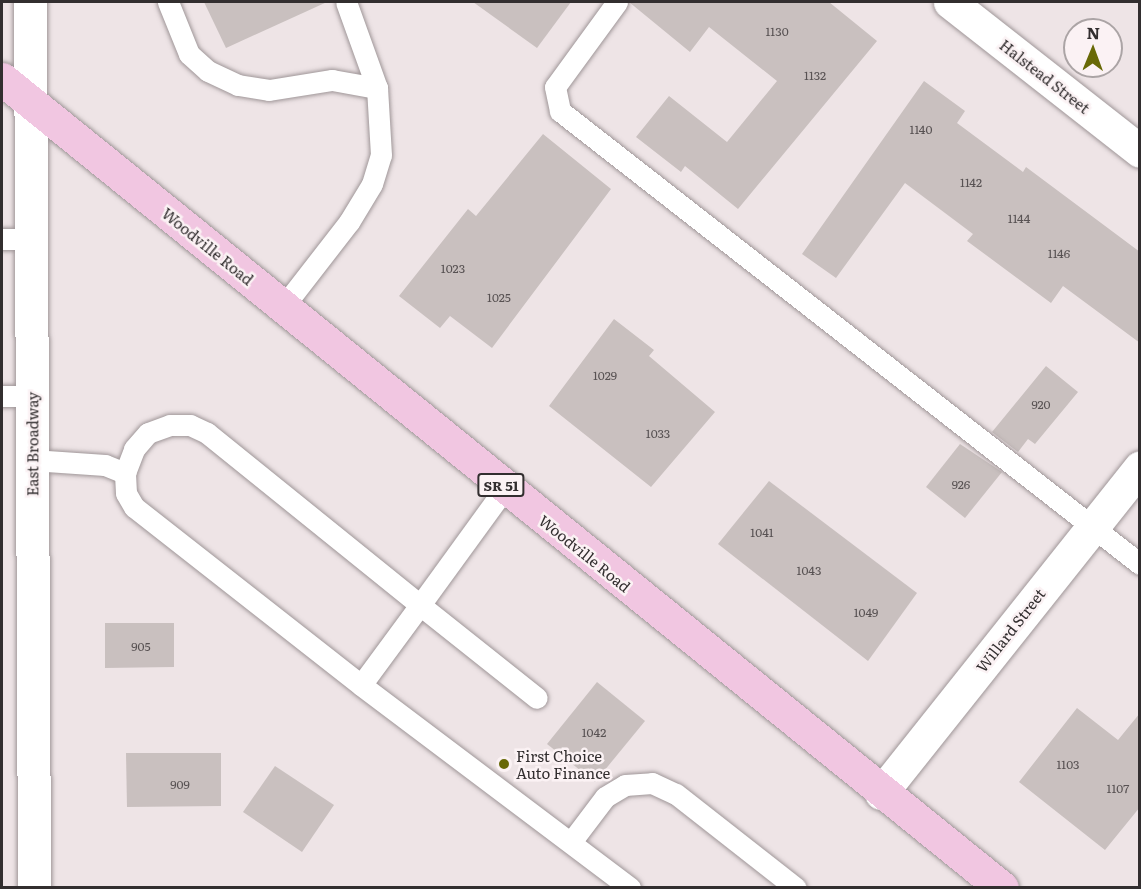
<!DOCTYPE html>
<html>
<head>
<meta charset="utf-8">
<style>
  body { margin:0 }
  #map { position:relative; width:1141px; height:889px; overflow:hidden; background:#eee4e6; font-family:Literata,serif }
  div>[style] { position:absolute }
  [style*='--x'] { left:calc(var(--x)*1px); top:calc(var(--y)*1px); width:calc(var(--w)*1px); rotate:calc(var(--a)*1deg) }
  .building>* { inset:0; background:#c9c0bf }
  .roads { filter:drop-shadow(0 0 2px #9f9698) drop-shadow(0 0 2px #9f9698) }
  .service>* { height:21px; margin:-10.5px; padding:0 10.5px; transform-origin:10.5px; border-radius:10.5px; background:#fff }
  .minor>* { height:33px; margin:-16.5px; padding:0 16.5px; transform-origin:16.5px; border-radius:16.5px; background:#fff }
  .tertiary>* { height:33px; margin:-16.5px; padding:0 16.5px; transform-origin:16.5px; border-radius:16.5px; background:#fff }
  .primary>* { height:33px; margin:-16.5px; padding:0 16.5px; transform-origin:16.5px; border-radius:16.5px; background:#f1c6e1 }
  .dots>* { width:16px; height:16px; translate:-50% -50%; box-sizing:border-box; border:3px solid #fbf2f4; border-radius:50% }
  span { translate:-50% -50%; white-space:nowrap; text-align:center; line-height:1.15; -webkit-text-stroke:5px #fbf2f4; paint-order:stroke }
  .number-label { font-size:12px; color:#585253 }
  .number-label span { -webkit-text-stroke-width:0 }
  .shield-label span { padding:2px 4px; background:#fbf2f4; border:2px solid; border-radius:4px; -webkit-text-stroke-width:0 }
  .shield-label { font-size:14px; color:#322e2f; font-weight:700 }
  .street-label { font-size:15px; color:#322e2f }
  .poi-label { font-size:15px; color:#322e2f }
  .left { translate:0 -50%; text-align:left }
  .frame { position:absolute; inset:0; border:3px solid #322e2f; pointer-events:none }
  .north { position:absolute; left:1063px; top:18px; width:60px; height:60px; box-sizing:border-box; background:#fbf2f4; border:2px solid #aba4a5; border-radius:50%; rotate:1deg; font-size:16px; font-weight:700; line-height:24px; text-align:center; color:#322e2f }
  .north::after { content:''; display:block; margin:auto; width:21px; height:27px; background:#686907; clip-path:polygon(50% 0,100% 100%,50% 72%,0 100%) }
</style>
</head>
<body>
<div id="map">
  <div class="building">
    <i style="clip-path:polygon(204px 2px,327px 2px,226px 48px)"></i>
    <i style="clip-path:polygon(473px 2px,571px 2px,537px 48px)"></i>
    <i style="clip-path:polygon(629px 2px,829px 2px,877px 41px,738px 209px,685px 166px,681px 172px,636px 137px,669px 96px,727px 142px,777px 81px,709px 27px,690px 52px)"></i>
    <i style="clip-path:polygon(924px 81px,965px 111px,957px 123px,1023px 172px,1026px 167px,1140px 252px,1140px 343px,1063px 286px,1051px 303px,967px 241px,973px 234px,905px 183px,836px 278px,802px 254px)"></i>
    <i style="clip-path:polygon(543px 134px,611px 189px,492px 348px,450px 316px,440px 328px,399px 296px,468px 209px,476px 216px)"></i>
    <i style="clip-path:polygon(614px 319px,654px 350px,649px 356px,715px 412px,651px 487px,549px 406px)"></i>
    <i style="clip-path:polygon(1046px 366px,1078px 392px,1035px 444px,1028px 439px,1018px 452px,992px 432px)"></i>
    <i style="clip-path:polygon(960px 444px,1002px 472px,965px 518px,926px 487px)"></i>
    <i style="clip-path:polygon(769px 481px,917px 593px,868px 661px,718px 544px)"></i>
    <i style="clip-path:polygon(105px 623px,174px 623px,174px 667px,105px 668px)"></i>
    <i style="clip-path:polygon(597px 682px,645px 721px,595px 782px,547px 744px)"></i>
    <i style="clip-path:polygon(1077px 708px,1118px 740px,1140px 713px,1140px 807px,1105px 850px,1019px 782px)"></i>
    <i style="clip-path:polygon(126px 753px,221px 753px,221px 806px,127px 807px)"></i>
    <i style="clip-path:polygon(275px 766px,334px 805px,302px 852px,243px 812px)"></i>
  </div>
  <div class="roads">
    <div class="service">
      <i style="--x:168;--y:2;--w:56;--a:68"></i>
      <i style="--x:189;--y:54;--w:25;--a:42"></i>
      <i style="--x:208;--y:71;--w:33;--a:25"></i>
      <i style="--x:238;--y:85;--w:31;--a:9"></i>
      <i style="--x:269;--y:90;--w:64;--a:-9"></i>
      <i style="--x:332;--y:80;--w:46;--a:10.1"></i>
      <i style="--x:617;--y:2;--w:105;--a:126.1"></i>
      <i style="--x:555;--y:87;--w:25;--a:78"></i>
      <i style="--x:560;--y:111;--w:736;--a:37.99"></i>
      <i style="--x:2;--y:239;--w:29;--a:0"></i>
      <i style="--x:283;--y:307;--w:108;--a:-52.2"></i>
      <i style="--x:349;--y:222;--w:44;--a:-58.8"></i>
      <i style="--x:372;--y:184;--w:30;--a:-73"></i>
      <i style="--x:381;--y:155;--w:67;--a:-93.4"></i>
      <i style="--x:377;--y:88;--w:91;--a:-109.8"></i>
      <i style="--x:2;--y:396;--w:30;--a:0"></i>
      <i style="--x:32;--y:460;--w:73;--a:3.9"></i>
      <i style="--x:105;--y:465;--w:22;--a:22"></i>
      <i style="--x:505;--y:488;--w:145;--a:126"></i>
      <i style="--x:420;--y:605;--w:99;--a:126.4"></i>
      <i style="--x:361;--y:685;--w:288;--a:-141.9"></i>
      <i style="--x:134;--y:507;--w:16;--a:-120"></i>
      <i style="--x:126;--y:493;--w:20;--a:-93"></i>
      <i style="--x:125;--y:473;--w:26;--a:-69"></i>
      <i style="--x:134;--y:449;--w:21;--a:-49"></i>
      <i style="--x:148;--y:433;--w:23;--a:-20"></i>
      <i style="--x:170;--y:425;--w:20;--a:0"></i>
      <i style="--x:190;--y:425;--w:19;--a:25"></i>
      <i style="--x:207;--y:433;--w:274;--a:38.9"></i>
      <i style="--x:420;--y:605;--w:149;--a:38.5"></i>
      <i style="--x:361;--y:685;--w:337;--a:37"></i>
      <i style="--x:571;--y:842;--w:56;--a:-52.9"></i>
      <i style="--x:605;--y:797;--w:23;--a:-31"></i>
      <i style="--x:625;--y:785;--w:27;--a:-4"></i>
      <i style="--x:652;--y:783;--w:26;--a:25"></i>
      <i style="--x:676;--y:794;--w:152;--a:38.1"></i>
    </div>
    <div class="minor">
      <i style="--x:950;--y:2;--w:241;--a:38.1"></i>
      <i style="--x:881;--y:793;--w:416;--a:-51.5"></i>
    </div>
    <div class="tertiary">
      <i style="--x:30;--y:2;--w:886;--a:89.74"></i>
    </div>
    <div class="primary">
      <i style="--x:2;--y:79;--w:1286;--a:38.97"></i>
    </div>
  </div>
  <div class="dots">
    <i style="left:504px;top:764px;background:#686907"></i>
  </div>
  <div class="number-label">
    <span style="left:777px;top:32px">1130</span>
    <span style="left:815px;top:76px">1132</span>
    <span style="left:921px;top:130px">1140</span>
    <span style="left:971px;top:183px">1142</span>
    <span style="left:1019px;top:219px">1144</span>
    <span style="left:1059px;top:254px">1146</span>
    <span style="left:453px;top:269px">1023</span>
    <span style="left:499px;top:298px">1025</span>
    <span style="left:605px;top:376px">1029</span>
    <span style="left:1041px;top:405px">920</span>
    <span style="left:658px;top:434px">1033</span>
    <span style="left:961px;top:485px">926</span>
    <span style="left:762px;top:533px">1041</span>
    <span style="left:809px;top:571px">1043</span>
    <span style="left:866px;top:613px">1049</span>
    <span style="left:141px;top:647px">905</span>
    <span style="left:594px;top:733px">1042</span>
    <span style="left:1068px;top:765px">1103</span>
    <span style="left:180px;top:785px">909</span>
    <span style="left:1118px;top:789px">1107</span>
  </div>
  <div class="shield-label">
    <span style="left:501px;top:485px">SR 51</span>
  </div>
  <div class="street-label">
    <span style="left:1045px;top:76px;rotate:38deg">Halstead Street</span>
    <span style="left:208px;top:246px;rotate:39deg">Woodville Road</span>
    <span style="left:32px;top:444px;rotate:-90deg">East Broadway</span>
    <span style="left:585px;top:553px;rotate:39deg">Woodville Road</span>
    <span style="left:1010px;top:630px;rotate:-52deg">Willard Street</span>
  </div>
  <div class="poi-label">
    <span class="left" style="left:516px;top:764px">First Choice<br>Auto Finance</span>
  </div>
  <div class="frame"></div>
  <div class="north">N</div>
</div>
</body>
</html>
